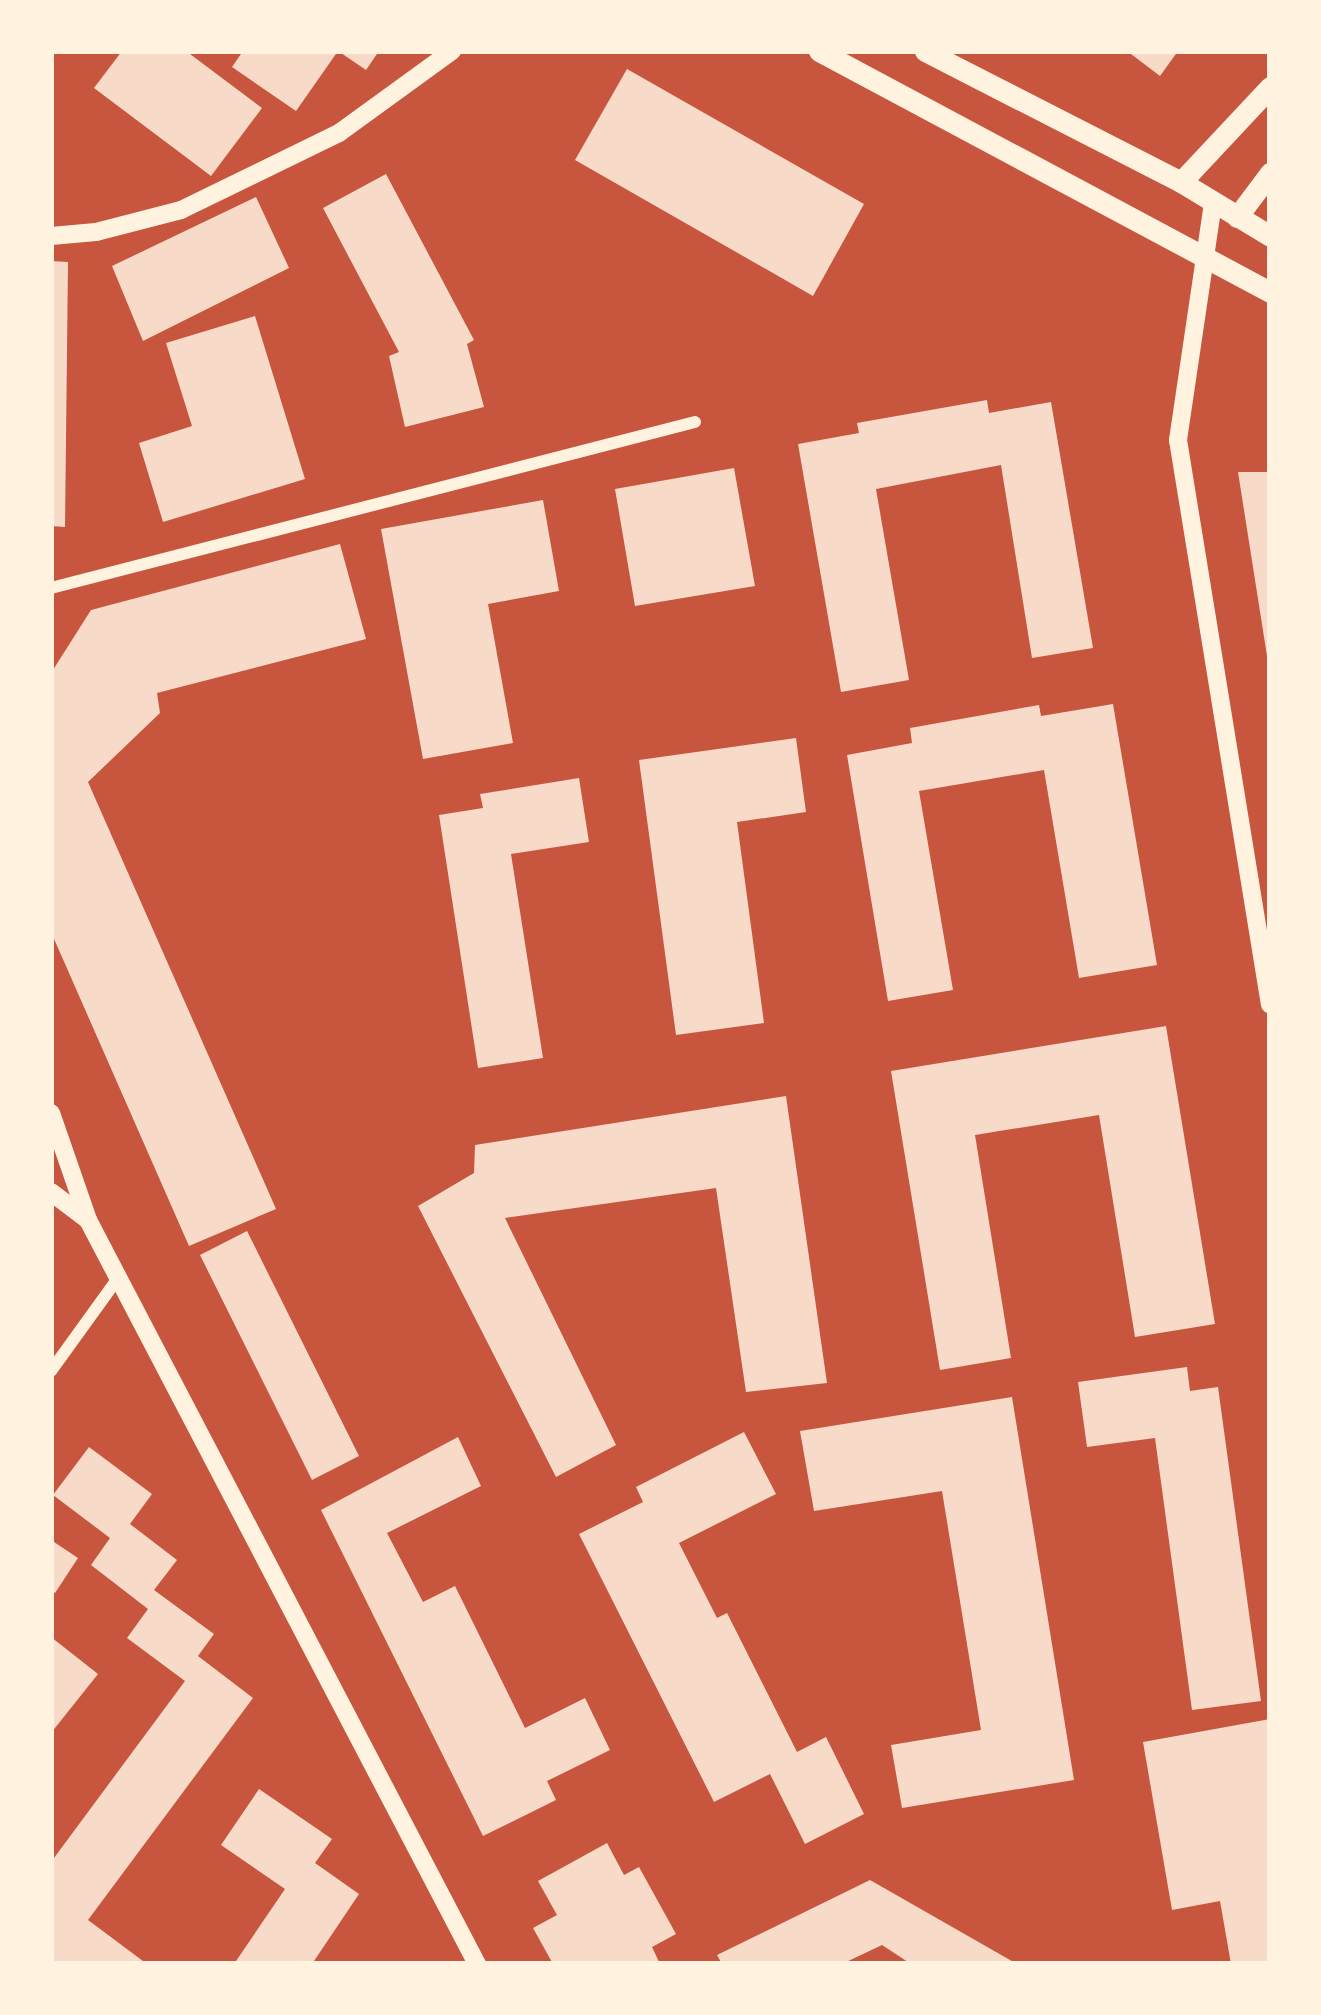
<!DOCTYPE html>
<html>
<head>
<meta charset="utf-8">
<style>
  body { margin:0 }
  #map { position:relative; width:1321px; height:2015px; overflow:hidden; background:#c8553d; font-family:"Exo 2",sans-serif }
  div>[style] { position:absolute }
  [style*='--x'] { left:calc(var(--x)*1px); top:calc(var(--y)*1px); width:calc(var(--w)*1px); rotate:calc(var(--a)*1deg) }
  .building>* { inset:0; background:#f7dbc8 }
  .minor>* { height:12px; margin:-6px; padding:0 6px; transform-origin:6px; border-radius:6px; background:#fff3e0 }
  .tertiary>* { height:18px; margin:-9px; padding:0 9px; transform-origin:9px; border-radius:9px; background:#fff3e0 }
  .secondary>* { height:21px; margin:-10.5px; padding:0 10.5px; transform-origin:10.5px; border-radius:10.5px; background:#fff3e0 }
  span { translate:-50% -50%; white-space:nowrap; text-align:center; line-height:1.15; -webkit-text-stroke:9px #fff3e0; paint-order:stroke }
  .frame { position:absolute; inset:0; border:54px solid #fff3e0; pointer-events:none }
</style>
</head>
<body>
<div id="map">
  <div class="building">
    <i style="clip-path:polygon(122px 51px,186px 51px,262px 108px,211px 176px,94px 88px)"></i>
    <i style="clip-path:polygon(243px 51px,338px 51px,296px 111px,232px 67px)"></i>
    <i style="clip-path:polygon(338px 51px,379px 51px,366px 70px)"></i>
    <i style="clip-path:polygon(1127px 51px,1178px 51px,1160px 76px)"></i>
    <i style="clip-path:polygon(627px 69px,864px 204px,813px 296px,575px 160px)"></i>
    <i style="clip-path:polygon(386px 174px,474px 340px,467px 344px,484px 407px,405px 427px,389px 356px,399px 352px,323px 208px)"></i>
    <i style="clip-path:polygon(256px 197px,289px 268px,143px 341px,112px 266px)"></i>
    <i style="clip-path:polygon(51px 261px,68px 262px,65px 527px,51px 526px)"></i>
    <i style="clip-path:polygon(255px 316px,305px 479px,163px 522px,139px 443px,192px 426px,166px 343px)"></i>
    <i style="clip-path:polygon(987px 400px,989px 413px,1051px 402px,1093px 648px,1032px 658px,1001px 465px,876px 489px,909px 680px,841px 692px,798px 444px,859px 433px,857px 423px)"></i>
    <i style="clip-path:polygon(734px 468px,755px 586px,635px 606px,615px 489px)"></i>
    <i style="clip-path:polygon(1238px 472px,1270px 472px,1270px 655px,1267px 656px)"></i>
    <i style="clip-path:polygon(543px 500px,559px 591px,488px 604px,513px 743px,423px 759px,381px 529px)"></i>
    <i style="clip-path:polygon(340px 544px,366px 639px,157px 693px,160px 713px,88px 782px,276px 1209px,189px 1246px,51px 932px,51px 673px,91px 610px)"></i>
    <i style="clip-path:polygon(1113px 704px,1157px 965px,1079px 978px,1044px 770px,919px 791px,953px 990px,888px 1001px,847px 755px,912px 743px,910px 728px,1039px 705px,1041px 716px)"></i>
    <i style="clip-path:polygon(796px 738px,806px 812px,737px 822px,764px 1023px,676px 1035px,639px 760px)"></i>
    <i style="clip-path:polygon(579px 778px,589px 842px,511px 854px,543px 1058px,478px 1068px,439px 815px,483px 808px,480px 794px)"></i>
    <i style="clip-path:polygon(1166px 1026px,1215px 1324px,1135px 1337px,1099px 1115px,975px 1135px,1011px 1358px,940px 1370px,891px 1071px)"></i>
    <i style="clip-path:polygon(786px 1096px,827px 1383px,746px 1392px,716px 1188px,505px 1218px,616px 1445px,556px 1477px,418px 1206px,474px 1173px,475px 1145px)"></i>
    <i style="clip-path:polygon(247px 1231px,359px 1456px,312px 1480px,200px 1255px)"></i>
    <i style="clip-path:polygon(1187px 1367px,1190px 1391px,1218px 1387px,1261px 1701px,1192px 1710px,1155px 1438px,1087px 1447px,1078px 1382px)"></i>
    <i style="clip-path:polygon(1012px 1397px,1074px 1780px,902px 1808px,891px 1745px,981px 1730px,942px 1491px,814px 1511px,800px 1431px)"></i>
    <i style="clip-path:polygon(744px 1432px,776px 1494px,679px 1543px,717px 1618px,727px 1613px,797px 1752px,826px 1737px,864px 1814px,805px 1844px,770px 1774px,714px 1802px,579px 1534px,643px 1502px,636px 1487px)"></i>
    <i style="clip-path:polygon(458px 1437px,481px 1486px,387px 1533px,423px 1602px,455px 1586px,525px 1728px,585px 1698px,610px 1750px,547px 1781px,556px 1800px,483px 1836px,321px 1510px)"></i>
    <i style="clip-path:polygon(89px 1447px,152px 1494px,130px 1524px,177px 1560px,154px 1590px,214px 1634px,198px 1656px,253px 1698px,88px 1920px,147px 1964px,51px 1964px,51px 1862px,185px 1681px,127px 1638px,148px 1609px,91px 1565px,110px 1538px,53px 1495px)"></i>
    <i style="clip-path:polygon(51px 1540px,78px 1558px,55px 1593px,51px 1591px)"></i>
    <i style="clip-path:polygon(51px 1637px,98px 1674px,51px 1733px)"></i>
    <i style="clip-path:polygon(1270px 1719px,1270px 1964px,1231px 1964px,1220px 1901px,1172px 1910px,1143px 1742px)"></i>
    <i style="clip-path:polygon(259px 1789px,332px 1839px,315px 1863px,359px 1894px,312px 1964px,234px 1964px,285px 1889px,221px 1845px)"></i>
    <i style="clip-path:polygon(607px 1843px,624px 1875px,639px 1867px,676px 1934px,652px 1947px,660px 1964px,553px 1964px,533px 1928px,557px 1915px,538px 1881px)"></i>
    <i style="clip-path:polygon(870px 1880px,1017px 1964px,911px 1964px,882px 1945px,842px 1964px,722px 1964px,717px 1955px)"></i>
  </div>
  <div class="minor">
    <i style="--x:51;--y:588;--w:665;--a:-14.45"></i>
    <i style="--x:51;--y:1371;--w:115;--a:-54.2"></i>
  </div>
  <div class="tertiary">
    <i style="--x:1213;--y:203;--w:240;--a:98.4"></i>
    <i style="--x:1178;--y:440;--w:572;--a:80.75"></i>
    <i style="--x:51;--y:236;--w:45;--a:-5.1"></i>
    <i style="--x:96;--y:232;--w:88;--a:-14.5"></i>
    <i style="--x:181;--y:210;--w:176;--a:-26"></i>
    <i style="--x:339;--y:133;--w:140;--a:-36"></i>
    <i style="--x:51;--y:1113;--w:113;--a:70.9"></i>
    <i style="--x:51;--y:1192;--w:46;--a:37.1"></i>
    <i style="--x:88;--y:1220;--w:840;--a:62.4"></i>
  </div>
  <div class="secondary">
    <i style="--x:819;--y:51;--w:511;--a:28.12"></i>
    <i style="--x:925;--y:51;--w:288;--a:27.1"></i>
    <i style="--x:1181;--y:182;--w:104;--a:31.2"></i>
    <i style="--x:1181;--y:182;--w:130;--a:-46.9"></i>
    <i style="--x:1237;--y:217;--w:55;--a:-53.1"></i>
  </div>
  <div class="frame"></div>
</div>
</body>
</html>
